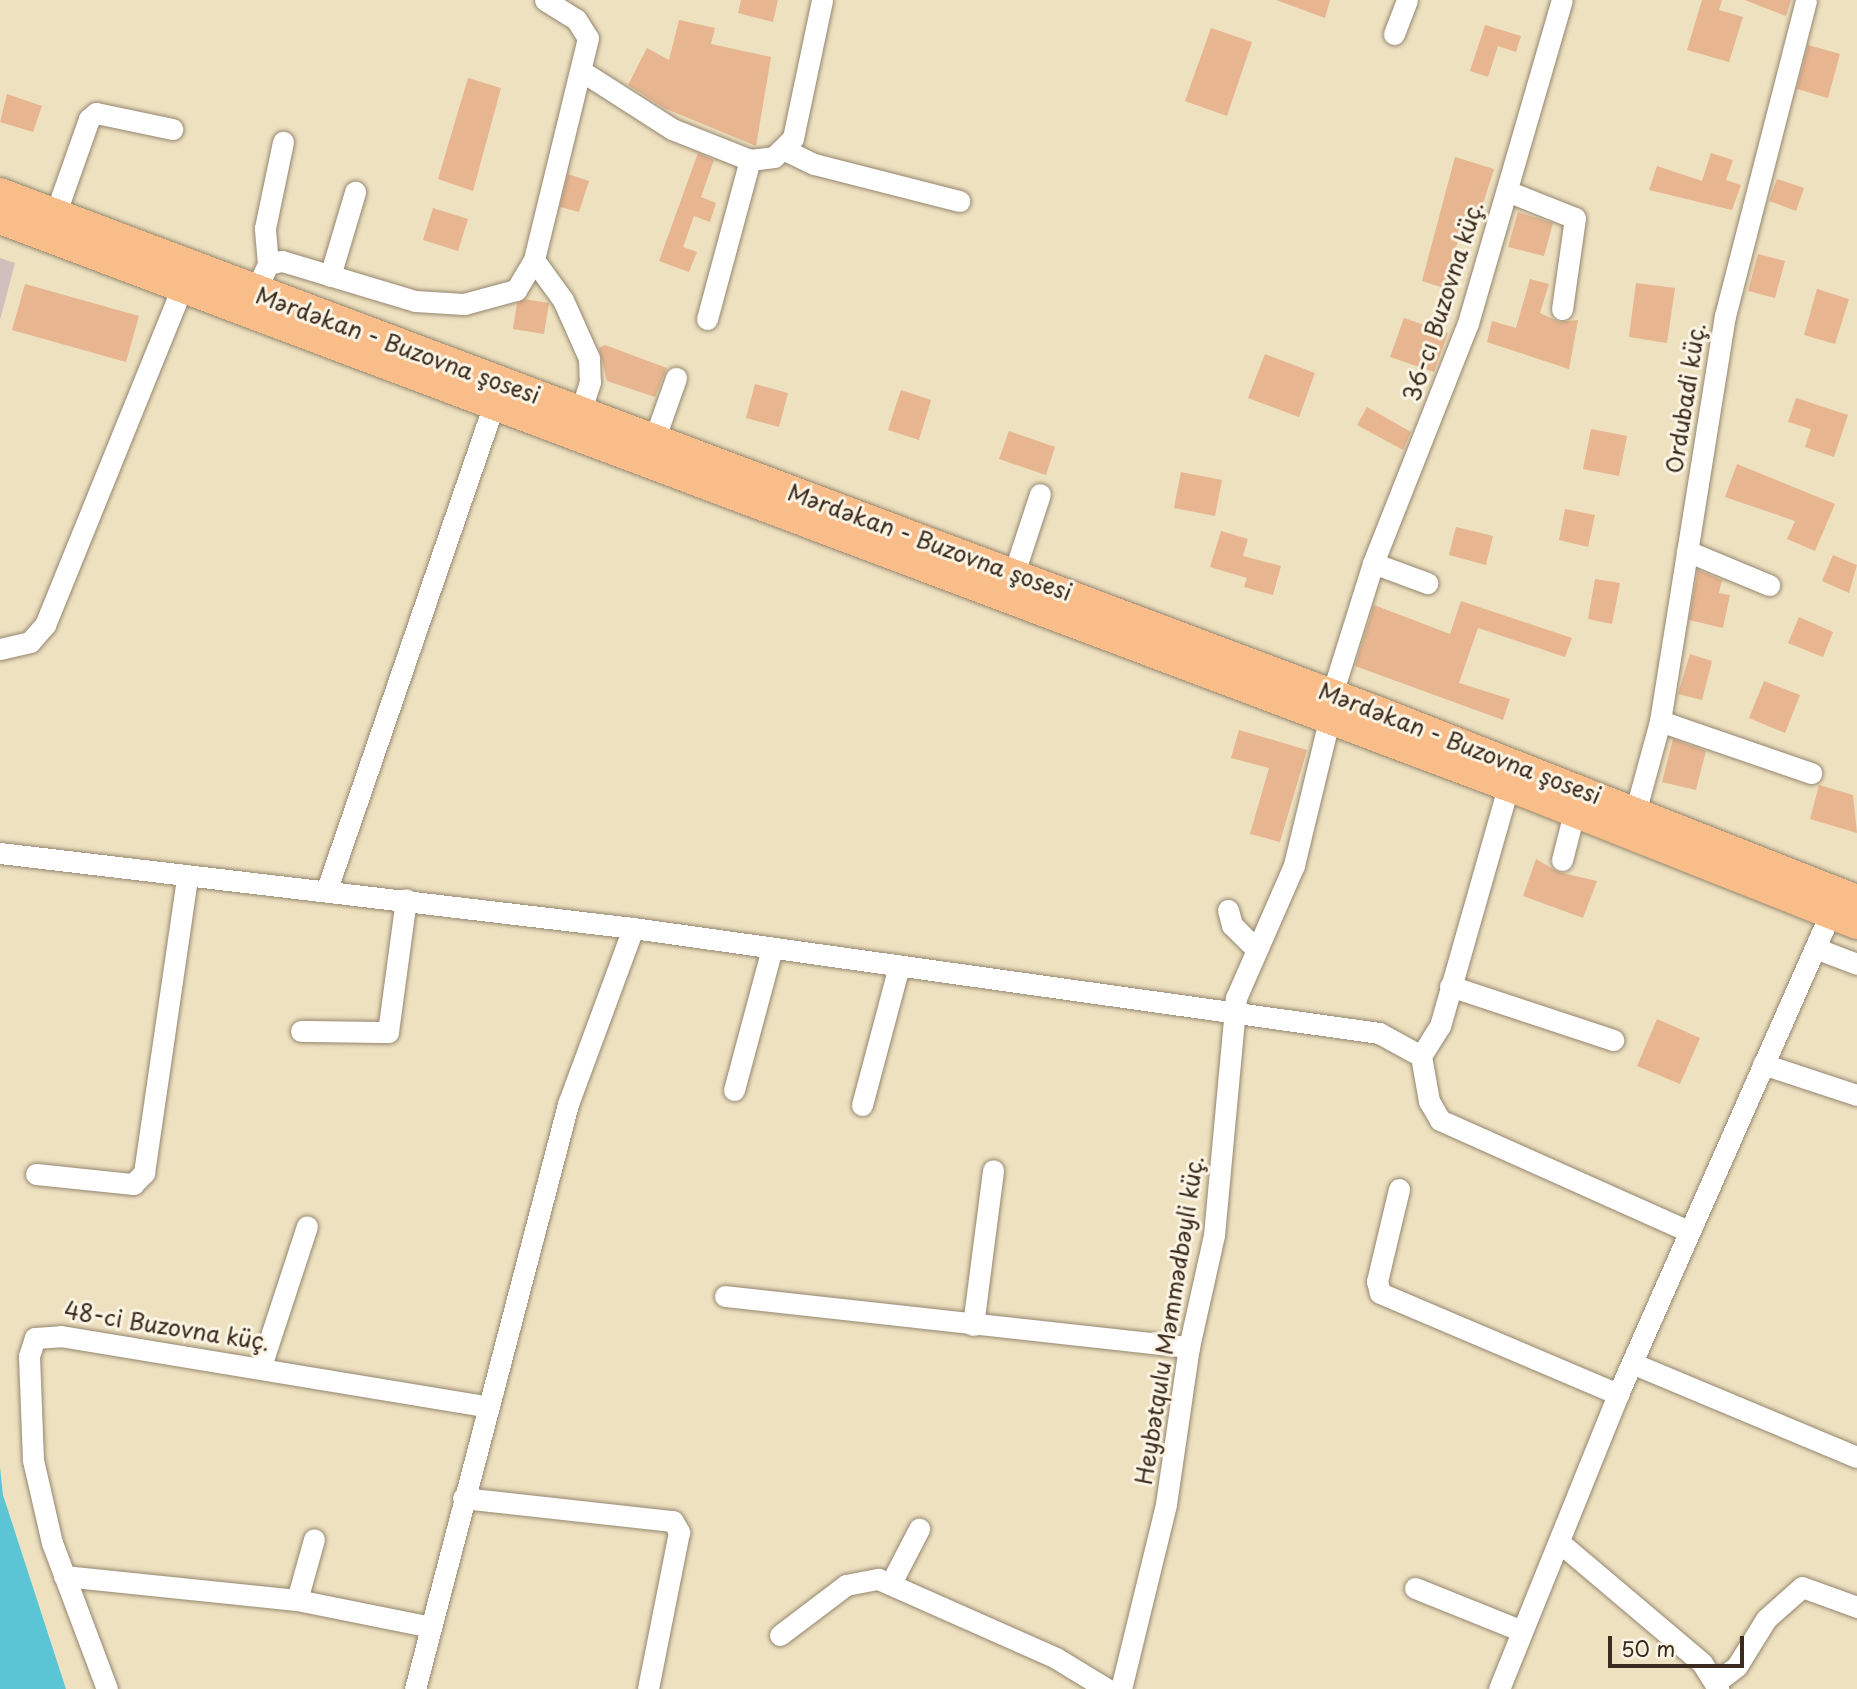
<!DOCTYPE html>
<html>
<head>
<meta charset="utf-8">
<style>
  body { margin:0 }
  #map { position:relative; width:1857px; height:1689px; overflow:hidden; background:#eee1c0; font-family:"Playpen Sans",sans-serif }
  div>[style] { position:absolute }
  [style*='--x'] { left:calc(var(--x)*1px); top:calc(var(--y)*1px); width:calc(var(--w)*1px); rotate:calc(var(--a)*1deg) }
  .industrial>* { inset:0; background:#d1bfbe }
  .water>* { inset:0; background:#5bc5d6 }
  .building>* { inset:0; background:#e7b590 }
  .roads { filter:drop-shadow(0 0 2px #94866f) drop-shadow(0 0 2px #94866f) }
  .minor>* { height:21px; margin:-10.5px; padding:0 10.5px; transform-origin:10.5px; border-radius:10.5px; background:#fff }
  .major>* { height:28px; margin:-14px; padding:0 14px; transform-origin:14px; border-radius:14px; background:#f8bd89 }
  span { translate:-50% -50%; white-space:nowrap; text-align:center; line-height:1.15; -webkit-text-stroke:6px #fcf5e5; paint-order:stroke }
  .street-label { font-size:23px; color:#3b2a1e }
  .scale { position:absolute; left:1608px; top:1636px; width:136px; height:32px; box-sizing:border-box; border:4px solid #3b2a1e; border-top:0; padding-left:9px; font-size:21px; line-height:24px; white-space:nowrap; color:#3b2a1e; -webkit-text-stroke:5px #fcf5e5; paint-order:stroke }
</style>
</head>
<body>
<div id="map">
  <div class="industrial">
    <i style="clip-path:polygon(0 258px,15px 263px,0 320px)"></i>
  </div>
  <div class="water">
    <i style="clip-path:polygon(0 1467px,3px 1495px,66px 1689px,0 1689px)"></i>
  </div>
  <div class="building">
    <i style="clip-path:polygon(741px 0,778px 0,773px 22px,738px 13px)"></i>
    <i style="clip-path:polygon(1276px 0,1330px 0,1325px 18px)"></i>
    <i style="clip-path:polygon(1702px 0,1722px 0,1719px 10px,1743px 17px,1729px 62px,1687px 50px)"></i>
    <i style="clip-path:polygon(1745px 0,1791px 0,1786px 16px)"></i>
    <i style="clip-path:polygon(679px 20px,715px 28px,711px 44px,771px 57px,756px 146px,664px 108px,628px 85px,647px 48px,669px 60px)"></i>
    <i style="clip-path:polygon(1485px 25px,1521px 36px,1516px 52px,1498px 46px,1488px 77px,1470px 71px)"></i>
    <i style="clip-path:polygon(1211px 28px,1252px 42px,1227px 116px,1185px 101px)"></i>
    <i style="clip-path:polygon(1808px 45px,1840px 54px,1828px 98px,1797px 89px)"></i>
    <i style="clip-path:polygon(468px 78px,501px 88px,473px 191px,438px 179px)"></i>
    <i style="clip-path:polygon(7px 94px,42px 106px,33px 132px,0 122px)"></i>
    <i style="clip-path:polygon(698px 153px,714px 160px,701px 197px,716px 203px,710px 222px,694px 216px,683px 247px,697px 252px,689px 272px,659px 261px)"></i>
    <i style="clip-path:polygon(1711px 153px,1733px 160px,1726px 180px,1741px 185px,1732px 210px,1649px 190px,1657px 166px,1702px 181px)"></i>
    <i style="clip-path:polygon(1455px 157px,1494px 169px,1478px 220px,1465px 217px,1452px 261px,1462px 265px,1453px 291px,1422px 281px)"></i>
    <i style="clip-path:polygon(568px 174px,589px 181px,579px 212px,560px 207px)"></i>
    <i style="clip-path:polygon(1777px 179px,1804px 188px,1796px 211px,1769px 201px)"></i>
    <i style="clip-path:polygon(433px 208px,468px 219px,458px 251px,423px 240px)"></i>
    <i style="clip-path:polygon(1518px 212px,1553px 223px,1544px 256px,1508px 247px)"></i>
    <i style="clip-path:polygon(1758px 254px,1785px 261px,1775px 298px,1748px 291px)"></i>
    <i style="clip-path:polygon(1530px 279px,1549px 284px,1540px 313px,1559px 322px,1578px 320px,1569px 369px,1487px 342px,1492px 321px,1516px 328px)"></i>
    <i style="clip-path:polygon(1636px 283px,1675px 288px,1667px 343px,1629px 337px)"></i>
    <i style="clip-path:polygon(25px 284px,139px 316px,126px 362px,12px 330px)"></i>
    <i style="clip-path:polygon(1817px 289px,1849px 299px,1835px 344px,1804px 335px)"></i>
    <i style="clip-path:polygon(524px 299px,549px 303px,544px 334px,513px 329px,517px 303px)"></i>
    <i style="clip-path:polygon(1404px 318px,1448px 333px,1434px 372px,1390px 357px)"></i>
    <i style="clip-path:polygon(605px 345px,667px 368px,655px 397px,607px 381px,599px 348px)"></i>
    <i style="clip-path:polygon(1265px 354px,1315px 373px,1299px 417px,1248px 398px)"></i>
    <i style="clip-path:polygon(755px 384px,788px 393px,779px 427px,746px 418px)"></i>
    <i style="clip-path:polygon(901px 390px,931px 400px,919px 440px,888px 430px)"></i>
    <i style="clip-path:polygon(1796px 398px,1848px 415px,1834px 457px,1805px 447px,1811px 429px,1788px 422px)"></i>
    <i style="clip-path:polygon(1367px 407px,1411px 432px,1403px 450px,1357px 425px)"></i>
    <i style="clip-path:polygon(1591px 429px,1627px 436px,1619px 476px,1583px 469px)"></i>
    <i style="clip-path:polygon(1009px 431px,1055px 447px,1046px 475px,999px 459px)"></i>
    <i style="clip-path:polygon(1737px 464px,1835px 504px,1815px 551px,1787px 539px,1795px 521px,1725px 497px)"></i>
    <i style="clip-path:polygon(1181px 472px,1222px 480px,1215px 516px,1174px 508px)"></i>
    <i style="clip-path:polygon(1565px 509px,1595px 515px,1588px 547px,1559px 540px)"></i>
    <i style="clip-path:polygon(1456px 527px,1493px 536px,1486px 565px,1449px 555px)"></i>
    <i style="clip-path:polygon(1221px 531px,1248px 539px,1243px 556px,1281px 566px,1273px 595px,1244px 587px,1247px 578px,1210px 567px)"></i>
    <i style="clip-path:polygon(1833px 555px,1857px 565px,1849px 593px,1822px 581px)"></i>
    <i style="clip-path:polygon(1698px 570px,1722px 580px,1719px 593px,1730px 595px,1723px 628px,1689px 620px)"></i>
    <i style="clip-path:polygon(1595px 579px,1620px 583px,1612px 624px,1588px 619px)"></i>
    <i style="clip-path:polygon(1461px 601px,1572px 638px,1565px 657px,1478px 628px,1459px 683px,1510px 699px,1503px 720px,1355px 666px,1374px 605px,1450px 634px)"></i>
    <i style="clip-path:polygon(1799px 617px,1833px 632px,1823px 657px,1788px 643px)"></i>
    <i style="clip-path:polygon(1690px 654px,1712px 661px,1702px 700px,1678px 694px)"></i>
    <i style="clip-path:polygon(1764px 681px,1800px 695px,1785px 733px,1749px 718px)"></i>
    <i style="clip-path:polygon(1239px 730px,1307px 750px,1280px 842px,1250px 834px,1269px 768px,1231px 758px)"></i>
    <i style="clip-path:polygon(1673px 739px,1706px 751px,1696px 790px,1662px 782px)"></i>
    <i style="clip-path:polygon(1819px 785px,1853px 795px,1857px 833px,1810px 819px)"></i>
    <i style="clip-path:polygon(1536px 859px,1558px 872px,1597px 881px,1583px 918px,1523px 896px)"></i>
    <i style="clip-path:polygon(1657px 1019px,1700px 1038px,1680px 1084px,1637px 1066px)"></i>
  </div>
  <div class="roads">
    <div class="minor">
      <i style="--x:545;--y:0;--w:36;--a:32"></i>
      <i style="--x:576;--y:19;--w:22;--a:58"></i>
      <i style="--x:588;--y:38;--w:228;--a:103.7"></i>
      <i style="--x:534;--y:260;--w:49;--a:54.1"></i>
      <i style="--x:563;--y:300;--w:64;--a:65.9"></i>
      <i style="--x:589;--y:358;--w:24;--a:88"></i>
      <i style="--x:590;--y:382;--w:33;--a:108"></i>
      <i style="--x:1394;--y:34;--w:36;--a:-69"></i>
      <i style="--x:583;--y:72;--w:106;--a:32.6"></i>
      <i style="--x:672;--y:129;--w:84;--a:21.7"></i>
      <i style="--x:750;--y:160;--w:24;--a:-7"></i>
      <i style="--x:774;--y:157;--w:27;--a:-45"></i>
      <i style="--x:793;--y:138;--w:141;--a:-78.1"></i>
      <i style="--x:787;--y:151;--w:30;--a:26"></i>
      <i style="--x:814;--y:164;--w:150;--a:14.3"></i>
      <i style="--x:1507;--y:191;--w:73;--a:21.7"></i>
      <i style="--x:1575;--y:218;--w:92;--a:98.1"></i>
      <i style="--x:55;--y:215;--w:102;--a:-70.5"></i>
      <i style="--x:89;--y:119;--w:9;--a:-41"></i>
      <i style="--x:96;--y:113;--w:78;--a:11.9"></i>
      <i style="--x:268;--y:264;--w:36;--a:-95"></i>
      <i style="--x:265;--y:228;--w:88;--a:-78.2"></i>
      <i style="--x:330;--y:276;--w:88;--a:-73.4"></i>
      <i style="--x:255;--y:292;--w:31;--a:-65"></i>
      <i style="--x:268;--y:264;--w:14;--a:-12"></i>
      <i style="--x:282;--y:261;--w:139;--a:16.7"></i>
      <i style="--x:415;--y:301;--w:49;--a:3.5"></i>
      <i style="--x:464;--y:304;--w:54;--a:-15.1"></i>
      <i style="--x:516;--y:290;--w:35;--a:-59"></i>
      <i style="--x:707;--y:319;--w:165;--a:-74.9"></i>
      <i style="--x:654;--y:440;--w:66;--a:-70.5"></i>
      <i style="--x:1687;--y:551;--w:89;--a:22.5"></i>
      <i style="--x:1373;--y:563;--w:58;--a:20.3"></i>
      <i style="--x:1014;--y:573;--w:83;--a:-71.8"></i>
      <i style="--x:0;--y:649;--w:31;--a:-13"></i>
      <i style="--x:30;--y:642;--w:23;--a:-49"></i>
      <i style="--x:45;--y:625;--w:359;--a:-67.9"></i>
      <i style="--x:1332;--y:694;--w:137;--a:-72.6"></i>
      <i style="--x:1373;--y:563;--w:258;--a:-68.4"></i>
      <i style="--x:1468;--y:323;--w:336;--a:-73.8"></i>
      <i style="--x:1660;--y:721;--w:160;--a:19"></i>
      <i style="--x:1636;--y:809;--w:91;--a:-74.7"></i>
      <i style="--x:1660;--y:721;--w:410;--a:-80.9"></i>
      <i style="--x:1725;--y:316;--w:326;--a:-75.6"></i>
      <i style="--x:0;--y:853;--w:637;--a:6.76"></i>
      <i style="--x:633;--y:928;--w:753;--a:8.01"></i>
      <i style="--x:1379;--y:1033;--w:48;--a:28.7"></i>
      <i style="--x:1421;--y:1056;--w:46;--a:79.9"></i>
      <i style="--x:1429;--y:1101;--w:22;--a:60"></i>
      <i style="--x:1440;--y:1120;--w:272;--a:24.1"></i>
      <i style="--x:1562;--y:860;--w:49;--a:-75.7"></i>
      <i style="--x:327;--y:889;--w:510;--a:-71"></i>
      <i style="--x:1228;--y:910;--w:16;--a:75"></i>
      <i style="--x:1232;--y:925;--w:31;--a:45"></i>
      <i style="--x:1815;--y:948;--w:45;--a:20.9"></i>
      <i style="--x:1450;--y:986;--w:172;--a:18.3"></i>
      <i style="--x:301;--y:1031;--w:87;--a:0.7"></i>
      <i style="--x:388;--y:1032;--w:134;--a:-82.3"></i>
      <i style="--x:1421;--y:1056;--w:36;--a:-58"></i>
      <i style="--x:1440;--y:1026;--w:248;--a:-74.1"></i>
      <i style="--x:1763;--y:1064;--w:99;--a:18.3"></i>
      <i style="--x:734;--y:1090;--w:147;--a:-75"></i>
      <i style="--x:862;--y:1105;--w:144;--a:-75.1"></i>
      <i style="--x:36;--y:1174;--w:98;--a:5.9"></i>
      <i style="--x:133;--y:1184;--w:16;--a:-45"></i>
      <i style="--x:144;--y:1173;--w:298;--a:-81.7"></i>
      <i style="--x:1399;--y:1189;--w:95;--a:103.4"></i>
      <i style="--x:1377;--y:1281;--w:12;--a:76"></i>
      <i style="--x:1380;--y:1293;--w:259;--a:23"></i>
      <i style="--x:725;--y:1296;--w:467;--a:6.3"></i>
      <i style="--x:973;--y:1325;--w:156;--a:-82.6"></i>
      <i style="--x:1632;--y:1363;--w:244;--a:22.7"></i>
      <i style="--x:261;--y:1366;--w:147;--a:-71.8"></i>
      <i style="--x:463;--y:1498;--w:211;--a:6.3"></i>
      <i style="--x:673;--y:1521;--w:13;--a:61"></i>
      <i style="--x:679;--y:1532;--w:160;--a:101.2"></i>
      <i style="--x:1559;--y:1542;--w:187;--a:40.2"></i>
      <i style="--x:1702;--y:1663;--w:31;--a:58"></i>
      <i style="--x:64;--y:1576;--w:234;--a:5.9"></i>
      <i style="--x:297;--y:1600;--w:137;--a:11.4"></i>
      <i style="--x:892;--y:1581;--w:59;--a:-62.6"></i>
      <i style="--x:1415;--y:1588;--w:115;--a:21.9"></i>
      <i style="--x:297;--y:1600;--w:63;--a:-74.4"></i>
      <i style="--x:780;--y:1635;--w:83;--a:-37.1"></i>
      <i style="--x:846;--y:1585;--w:33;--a:-11"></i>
      <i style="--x:878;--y:1579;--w:195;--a:23.9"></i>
      <i style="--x:1056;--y:1658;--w:60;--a:31.3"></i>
      <i style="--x:1716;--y:1682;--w:26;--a:-37"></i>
      <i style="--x:1737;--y:1666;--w:55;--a:-58.3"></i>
      <i style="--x:1766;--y:1619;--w:48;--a:-41.6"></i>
      <i style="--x:1802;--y:1587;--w:59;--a:20"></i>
      <i style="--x:107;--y:1689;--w:156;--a:-110.6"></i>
      <i style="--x:52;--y:1543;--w:85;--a:-102.9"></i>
      <i style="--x:33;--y:1460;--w:104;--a:-92.2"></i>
      <i style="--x:29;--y:1356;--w:19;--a:-72"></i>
      <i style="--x:35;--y:1338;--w:26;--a:-4"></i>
      <i style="--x:61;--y:1336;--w:430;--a:9.4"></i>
      <i style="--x:415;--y:1689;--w:605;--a:-75.34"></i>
      <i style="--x:568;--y:1104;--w:188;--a:-69.7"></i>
      <i style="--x:1121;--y:1689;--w:190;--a:-76.3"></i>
      <i style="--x:1166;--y:1504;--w:159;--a:-81.7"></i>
      <i style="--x:1189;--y:1347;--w:115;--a:-77.4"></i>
      <i style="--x:1214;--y:1235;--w:238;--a:-84.7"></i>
      <i style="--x:1236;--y:998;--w:145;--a:-66.4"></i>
      <i style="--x:1294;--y:865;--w:149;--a:-76.4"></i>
      <i style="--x:1499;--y:1689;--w:318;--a:-68"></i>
      <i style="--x:1618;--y:1394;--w:525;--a:-66.17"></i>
    </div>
    <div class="major">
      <i style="--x:0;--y:192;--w:1477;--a:20.62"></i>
      <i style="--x:1382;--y:712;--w:510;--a:21.49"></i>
      <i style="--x:0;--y:220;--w:1611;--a:20.61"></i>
      <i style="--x:1508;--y:787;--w:375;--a:21.6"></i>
    </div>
  </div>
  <div class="street-label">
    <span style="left:1443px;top:301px;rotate:-72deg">36-cı Buzovna küç.</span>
    <span style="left:398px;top:345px;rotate:20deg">Mərdəkan - Buzovna şosesi</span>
    <span style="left:1685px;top:398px;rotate:-81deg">Ordubadi küç.</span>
    <span style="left:930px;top:542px;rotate:20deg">Mərdəkan - Buzovna şosesi</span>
    <span style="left:1460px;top:743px;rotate:21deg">Mərdəkan - Buzovna şosesi</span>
    <span style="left:1169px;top:1320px;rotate:-81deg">Heybətqulu Məmmədbəyli küç.</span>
    <span style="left:167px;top:1326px;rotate:9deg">48-ci Buzovna küç.</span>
  </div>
  <div class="scale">50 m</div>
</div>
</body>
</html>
